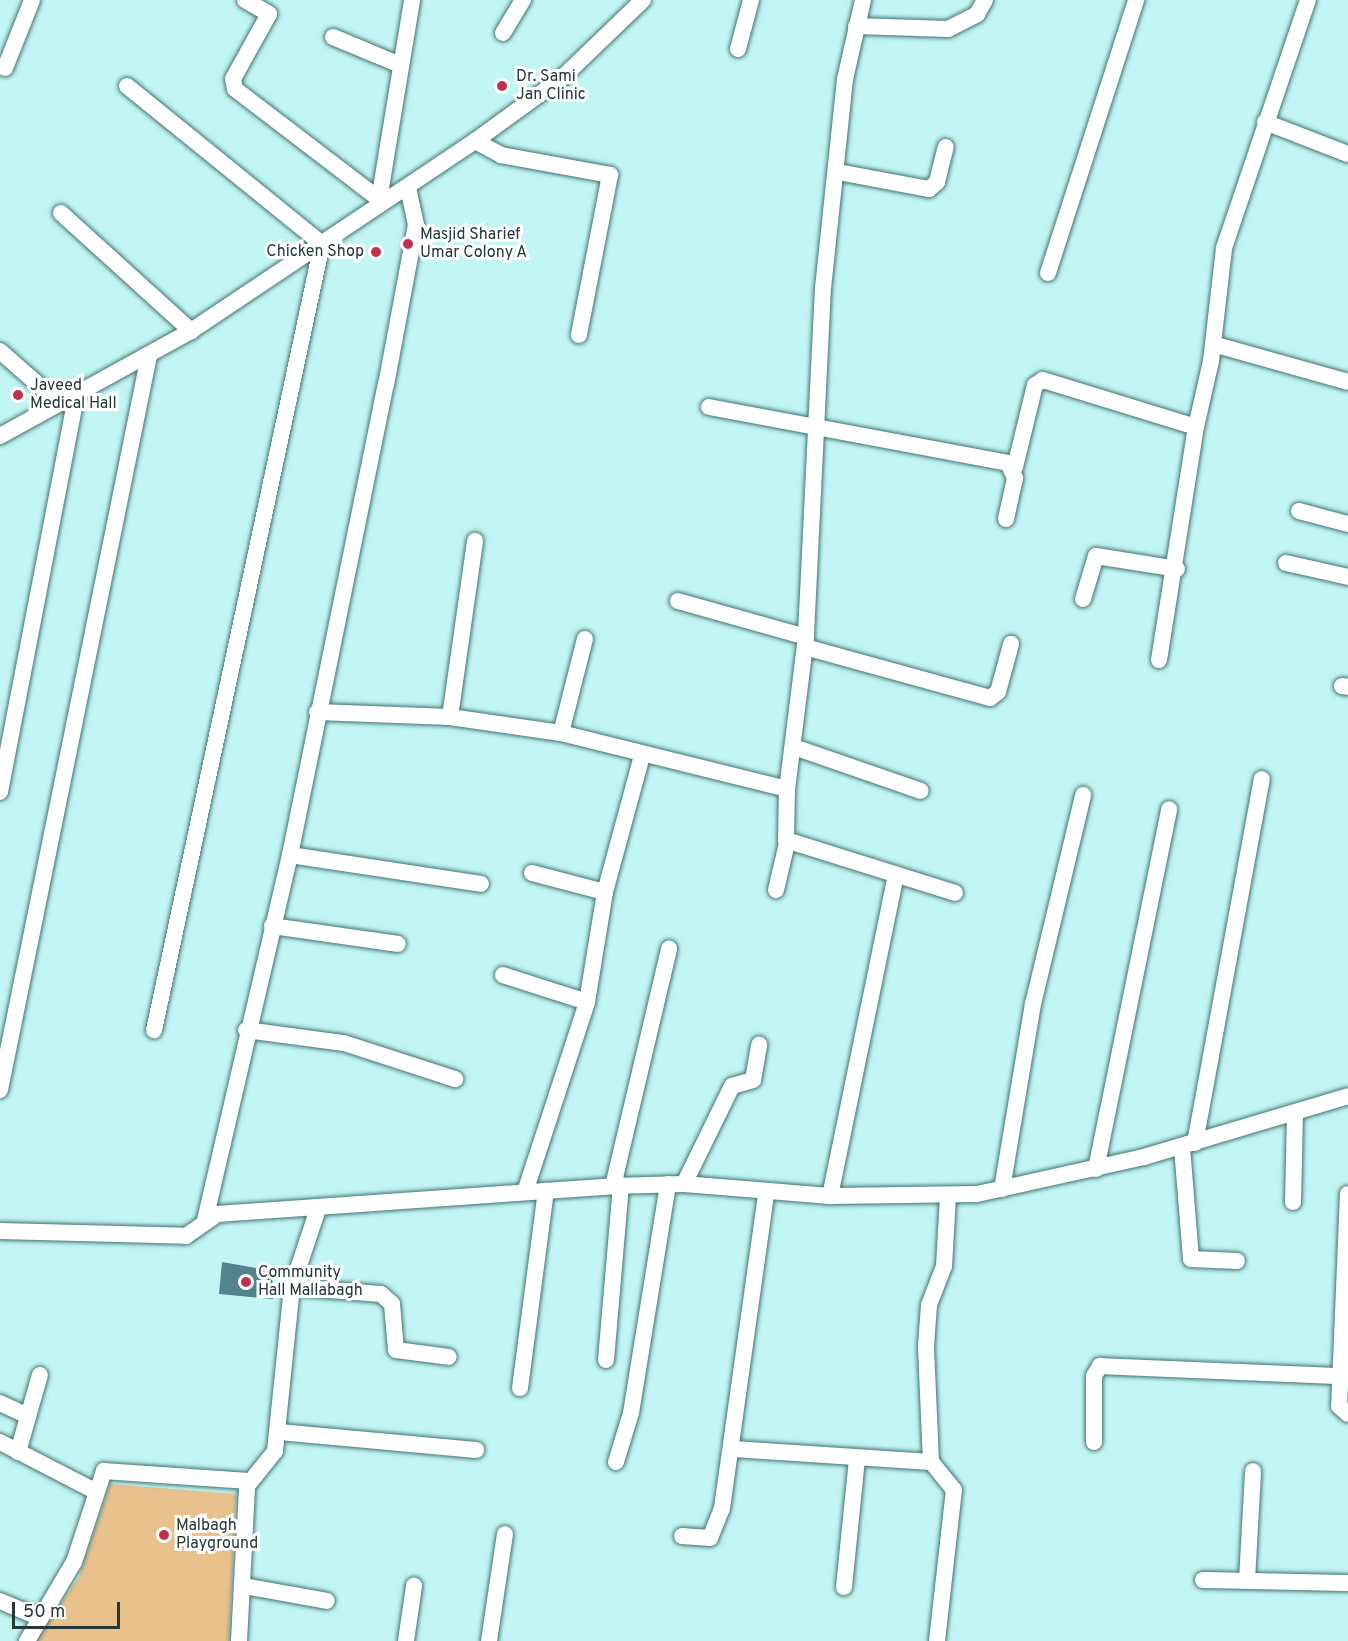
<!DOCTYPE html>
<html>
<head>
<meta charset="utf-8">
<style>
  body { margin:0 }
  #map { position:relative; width:1348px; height:1641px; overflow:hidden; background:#c2f6f5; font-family:Overpass,sans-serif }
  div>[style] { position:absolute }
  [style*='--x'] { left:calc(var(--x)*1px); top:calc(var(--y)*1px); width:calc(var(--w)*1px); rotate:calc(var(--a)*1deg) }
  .green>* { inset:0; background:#e9c18c }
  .building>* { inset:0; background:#54828d }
  .roads { filter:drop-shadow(0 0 2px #437373) drop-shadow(0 0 2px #437373) }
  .minor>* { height:16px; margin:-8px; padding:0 8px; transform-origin:8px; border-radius:8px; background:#fff }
  .dots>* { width:16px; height:16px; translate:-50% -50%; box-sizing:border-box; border:3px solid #fff; border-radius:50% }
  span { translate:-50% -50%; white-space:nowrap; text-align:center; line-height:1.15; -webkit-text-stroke:6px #fff; paint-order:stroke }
  .poi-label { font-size:16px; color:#233837 }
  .left { translate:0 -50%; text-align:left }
  .right { translate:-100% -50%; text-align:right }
  .scale { position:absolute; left:12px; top:1602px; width:108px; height:27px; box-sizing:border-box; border:3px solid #233837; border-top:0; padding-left:8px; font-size:18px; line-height:21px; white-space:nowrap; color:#233837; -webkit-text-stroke:4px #fff; paint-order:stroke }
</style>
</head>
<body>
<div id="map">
  <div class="green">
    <i style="clip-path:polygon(110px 1484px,236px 1494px,229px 1641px,35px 1641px,79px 1577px)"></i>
  </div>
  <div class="building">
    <i style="clip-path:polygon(222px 1262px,272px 1271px,273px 1299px,219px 1294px)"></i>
  </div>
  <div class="roads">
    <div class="minor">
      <i style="--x:245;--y:0;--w:28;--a:30"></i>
      <i style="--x:269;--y:14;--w:74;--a:119"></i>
      <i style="--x:233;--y:79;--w:10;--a:79"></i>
      <i style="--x:235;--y:89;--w:181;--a:37.4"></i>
      <i style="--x:863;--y:0;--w:81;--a:102.8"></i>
      <i style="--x:845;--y:79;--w:209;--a:96"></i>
      <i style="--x:823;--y:287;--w:350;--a:92.8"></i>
      <i style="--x:806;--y:637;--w:153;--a:97.1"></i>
      <i style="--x:787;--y:789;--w:51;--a:91.1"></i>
      <i style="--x:786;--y:840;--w:177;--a:17.4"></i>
      <i style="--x:856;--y:26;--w:92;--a:1.9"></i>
      <i style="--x:948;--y:29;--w:33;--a:-27"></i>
      <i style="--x:977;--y:14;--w:16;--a:-60"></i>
      <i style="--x:503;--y:33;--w:39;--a:-59"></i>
      <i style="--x:333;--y:37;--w:70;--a:22.6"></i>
      <i style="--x:738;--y:49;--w:51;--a:-75.1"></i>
      <i style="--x:5;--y:68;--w:73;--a:-68.3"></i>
      <i style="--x:127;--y:86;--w:251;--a:39"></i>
      <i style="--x:322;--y:244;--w:804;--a:102.06"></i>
      <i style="--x:1265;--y:122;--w:89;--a:21.1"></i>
      <i style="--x:475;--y:141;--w:30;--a:28"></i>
      <i style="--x:501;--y:155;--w:111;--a:10.4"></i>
      <i style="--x:610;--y:175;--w:163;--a:101"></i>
      <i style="--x:838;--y:172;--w:93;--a:10.6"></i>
      <i style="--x:929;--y:189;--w:11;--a:-41"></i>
      <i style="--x:937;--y:182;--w:36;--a:-76"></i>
      <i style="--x:378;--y:206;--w:209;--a:-80.6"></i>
      <i style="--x:61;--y:213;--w:176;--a:42.2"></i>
      <i style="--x:1048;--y:273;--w:287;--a:-72.1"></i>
      <i style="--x:1213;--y:344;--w:140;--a:15.7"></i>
      <i style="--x:0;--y:351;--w:79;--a:41.4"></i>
      <i style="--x:709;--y:407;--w:304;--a:10.6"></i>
      <i style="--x:1008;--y:463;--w:17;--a:65"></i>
      <i style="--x:1015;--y:478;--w:42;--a:102.4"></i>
      <i style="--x:0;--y:436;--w:218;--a:-28.8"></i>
      <i style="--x:191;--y:331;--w:342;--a:-33.8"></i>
      <i style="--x:475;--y:141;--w:109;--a:-36"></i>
      <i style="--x:563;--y:77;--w:111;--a:-43.9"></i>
      <i style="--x:1015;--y:467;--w:84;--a:-76.3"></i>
      <i style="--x:1035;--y:385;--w:9;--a:-32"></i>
      <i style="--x:1043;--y:380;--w:160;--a:17.1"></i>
      <i style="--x:1299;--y:511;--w:51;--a:14.9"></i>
      <i style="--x:1286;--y:563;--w:64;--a:12.7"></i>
      <i style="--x:1083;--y:599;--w:45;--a:-73.2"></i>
      <i style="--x:1096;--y:556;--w:82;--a:9.1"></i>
      <i style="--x:678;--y:601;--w:133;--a:15.7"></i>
      <i style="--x:805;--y:647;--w:192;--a:15.4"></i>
      <i style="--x:990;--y:698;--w:10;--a:-37"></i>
      <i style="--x:998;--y:692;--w:50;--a:-74.8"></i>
      <i style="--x:1159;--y:660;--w:236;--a:-81"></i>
      <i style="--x:1196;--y:427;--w:68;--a:-77.2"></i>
      <i style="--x:1211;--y:361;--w:114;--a:-83.4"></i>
      <i style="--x:1224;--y:248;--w:262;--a:-71.3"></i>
      <i style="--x:1342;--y:686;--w:6;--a:9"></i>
      <i style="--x:317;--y:712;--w:133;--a:2.2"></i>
      <i style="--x:450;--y:717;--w:112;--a:8.2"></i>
      <i style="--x:561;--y:733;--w:233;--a:13.9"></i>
      <i style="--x:450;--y:717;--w:178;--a:-81.9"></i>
      <i style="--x:561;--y:733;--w:97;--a:-75.7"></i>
      <i style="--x:794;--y:747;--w:134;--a:19.1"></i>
      <i style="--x:0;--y:792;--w:405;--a:-79.1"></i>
      <i style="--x:290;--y:855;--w:193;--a:8.6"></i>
      <i style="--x:532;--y:873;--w:75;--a:14.6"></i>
      <i style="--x:776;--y:890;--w:48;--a:-76.8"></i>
      <i style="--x:272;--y:926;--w:127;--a:8.1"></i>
      <i style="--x:503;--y:975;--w:88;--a:17.8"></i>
      <i style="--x:246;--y:1030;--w:99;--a:7.6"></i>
      <i style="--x:344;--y:1043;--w:117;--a:18"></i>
      <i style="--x:0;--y:1090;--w:749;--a:-78.53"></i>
      <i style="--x:1195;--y:1143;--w:370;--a:-79.6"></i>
      <i style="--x:1182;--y:1147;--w:112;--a:85.4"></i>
      <i style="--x:1191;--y:1259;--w:46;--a:2.5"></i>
      <i style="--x:1096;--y:1169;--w:367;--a:-78.5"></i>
      <i style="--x:684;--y:1184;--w:109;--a:-63.9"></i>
      <i style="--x:732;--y:1086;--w:22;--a:-16"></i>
      <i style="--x:753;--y:1080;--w:36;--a:-80"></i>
      <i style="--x:613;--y:1186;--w:244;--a:-76.7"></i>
      <i style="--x:1002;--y:1189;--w:188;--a:-80.5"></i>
      <i style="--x:1033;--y:1004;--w:215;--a:-76.5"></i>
      <i style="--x:525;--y:1192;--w:200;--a:-71.9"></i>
      <i style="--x:587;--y:1002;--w:111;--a:-80.7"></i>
      <i style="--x:605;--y:892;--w:141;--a:-74.8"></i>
      <i style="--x:1348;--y:1194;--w:212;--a:92.4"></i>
      <i style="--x:1339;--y:1406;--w:12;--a:42"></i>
      <i style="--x:830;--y:1196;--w:328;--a:-78.4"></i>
      <i style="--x:1293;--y:1202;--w:89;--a:-88.7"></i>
      <i style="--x:205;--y:1220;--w:375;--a:-76.9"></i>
      <i style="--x:290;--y:855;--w:480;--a:-78.5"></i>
      <i style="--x:386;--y:385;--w:163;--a:-79.4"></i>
      <i style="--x:416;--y:225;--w:39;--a:-102"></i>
      <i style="--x:0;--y:1231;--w:186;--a:1.5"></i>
      <i style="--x:186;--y:1236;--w:38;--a:-35"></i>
      <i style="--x:217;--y:1214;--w:397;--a:-4"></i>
      <i style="--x:613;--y:1186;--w:71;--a:-1.6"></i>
      <i style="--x:684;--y:1184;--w:146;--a:4.7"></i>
      <i style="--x:830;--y:1196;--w:147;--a:-0.8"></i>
      <i style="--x:977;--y:1194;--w:171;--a:-12.5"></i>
      <i style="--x:1144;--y:1157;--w:213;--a:-16.6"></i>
      <i style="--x:292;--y:1287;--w:89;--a:4.5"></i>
      <i style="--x:381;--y:1294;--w:15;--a:42"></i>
      <i style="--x:392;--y:1304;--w:46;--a:85"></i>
      <i style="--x:396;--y:1350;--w:53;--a:7.5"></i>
      <i style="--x:606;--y:1360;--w:176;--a:-85.1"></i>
      <i style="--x:520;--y:1388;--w:199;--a:-82.5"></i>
      <i style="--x:0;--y:1403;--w:31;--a:25"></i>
      <i style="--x:279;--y:1432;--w:198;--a:5.2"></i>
      <i style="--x:0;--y:1442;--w:107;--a:27.3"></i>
      <i style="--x:1094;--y:1442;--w:66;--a:-90"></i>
      <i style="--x:1094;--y:1376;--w:12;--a:-59"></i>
      <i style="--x:1100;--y:1366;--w:240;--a:2.4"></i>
      <i style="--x:734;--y:1449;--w:197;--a:3.8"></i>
      <i style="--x:18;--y:1452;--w:80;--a:-74.1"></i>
      <i style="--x:616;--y:1462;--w:51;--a:-73"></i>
      <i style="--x:631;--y:1413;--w:232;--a:-80.8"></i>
      <i style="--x:682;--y:1536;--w:28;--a:4"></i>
      <i style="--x:710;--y:1538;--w:32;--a:-68"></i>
      <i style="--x:722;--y:1508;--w:318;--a:-82"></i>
      <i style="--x:1203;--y:1580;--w:145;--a:1.2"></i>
      <i style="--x:1247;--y:1580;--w:109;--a:-86.8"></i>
      <i style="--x:244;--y:1586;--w:84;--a:10.2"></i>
      <i style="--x:844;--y:1587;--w:128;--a:-84.2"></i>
      <i style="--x:0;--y:1601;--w:41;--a:22.8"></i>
      <i style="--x:27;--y:1641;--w:92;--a:-59.3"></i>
      <i style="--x:74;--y:1562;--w:96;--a:-71.8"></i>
      <i style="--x:104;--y:1471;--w:144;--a:4"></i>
      <i style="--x:239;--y:1641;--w:155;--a:-87"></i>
      <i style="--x:247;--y:1486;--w:45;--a:-51.3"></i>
      <i style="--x:275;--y:1451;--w:165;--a:-84.1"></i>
      <i style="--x:292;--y:1287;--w:82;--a:-71.6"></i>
      <i style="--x:406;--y:1641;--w:56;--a:-81.7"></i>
      <i style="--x:489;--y:1641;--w:108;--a:-81.5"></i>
      <i style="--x:937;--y:1641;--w:152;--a:-83.6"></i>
      <i style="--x:954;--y:1490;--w:36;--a:-129"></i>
      <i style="--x:931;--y:1462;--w:116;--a:-92.5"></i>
      <i style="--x:926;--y:1346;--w:41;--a:-85.8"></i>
      <i style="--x:929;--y:1305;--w:42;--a:-69"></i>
      <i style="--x:944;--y:1266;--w:70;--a:-86.7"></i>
    </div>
  </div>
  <div class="dots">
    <i style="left:502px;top:86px;background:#c1314e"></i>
    <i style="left:408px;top:244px;background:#c1314e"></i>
    <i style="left:376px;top:252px;background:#c1314e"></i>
    <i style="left:18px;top:395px;background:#c1314e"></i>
    <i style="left:246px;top:1282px;background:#c1314e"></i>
    <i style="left:164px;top:1535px;background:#c1314e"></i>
  </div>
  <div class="poi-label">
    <span class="left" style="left:516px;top:86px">Dr. Sami<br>Jan Clinic</span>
    <span class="left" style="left:420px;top:244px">Masjid Sharief<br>Umar Colony A</span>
    <span class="right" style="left:364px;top:252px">Chicken Shop</span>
    <span class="left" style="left:30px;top:395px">Javeed<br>Medical Hall</span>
    <span class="left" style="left:258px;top:1282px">Community<br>Hall Mallabagh</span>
    <span class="left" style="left:176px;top:1535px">Malbagh<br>Playground</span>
  </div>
  <div class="scale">50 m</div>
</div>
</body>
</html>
